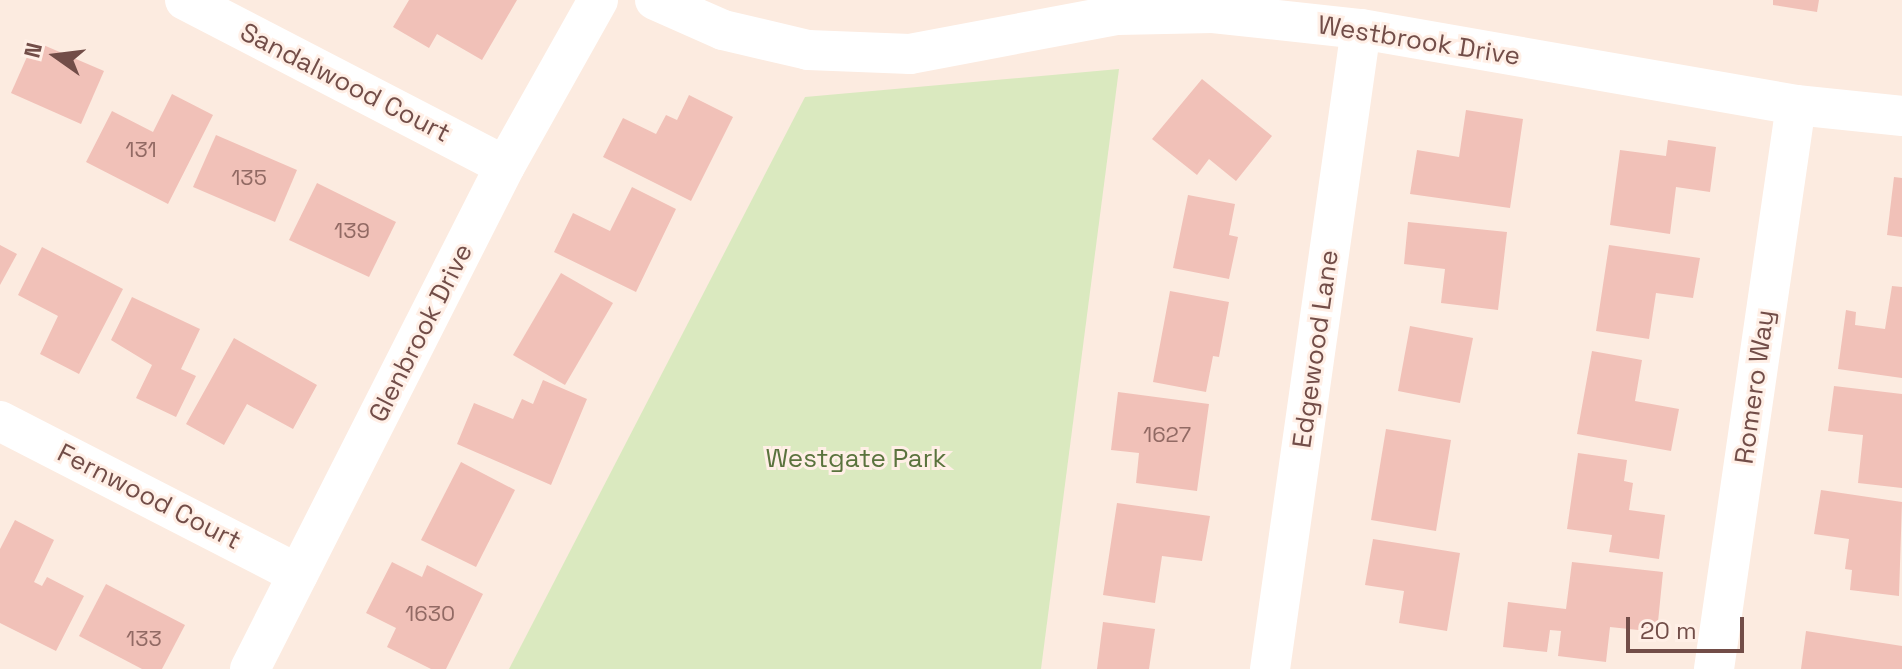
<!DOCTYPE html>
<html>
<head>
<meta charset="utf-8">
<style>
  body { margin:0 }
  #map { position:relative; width:1902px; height:669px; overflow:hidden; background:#fcebe0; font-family:"Space Grotesk",sans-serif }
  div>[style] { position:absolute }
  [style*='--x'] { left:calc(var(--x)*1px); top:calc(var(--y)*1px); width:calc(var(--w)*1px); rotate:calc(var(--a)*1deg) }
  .green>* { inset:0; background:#dae9bf }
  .building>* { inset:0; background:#f1c1b8 }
  .minor>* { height:40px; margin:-20px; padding:0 20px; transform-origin:20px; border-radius:20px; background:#fff }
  span { translate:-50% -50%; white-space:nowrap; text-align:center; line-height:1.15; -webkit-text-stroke:6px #ffefe6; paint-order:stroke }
  .number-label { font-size:22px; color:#926a64 }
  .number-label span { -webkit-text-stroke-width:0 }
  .street-label { font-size:26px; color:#724d48 }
  .park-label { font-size:26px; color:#5a733d }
  .north { position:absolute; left:16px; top:16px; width:80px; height:80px; -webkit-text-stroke:6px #ffefe6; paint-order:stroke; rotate:284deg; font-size:22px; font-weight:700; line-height:32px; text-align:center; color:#724d48 }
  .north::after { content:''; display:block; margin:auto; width:28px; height:36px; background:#724d48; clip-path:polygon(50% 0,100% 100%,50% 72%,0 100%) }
  .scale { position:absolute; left:1626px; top:617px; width:118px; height:36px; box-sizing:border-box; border:4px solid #724d48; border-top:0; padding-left:10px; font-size:24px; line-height:28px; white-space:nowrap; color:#724d48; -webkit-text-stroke:6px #ffefe6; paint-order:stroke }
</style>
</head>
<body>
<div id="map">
  <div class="green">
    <i style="clip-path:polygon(1119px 69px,1041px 669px,509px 669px,805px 97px)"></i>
  </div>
  <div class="building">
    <i style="clip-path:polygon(409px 0,517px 0,482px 60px,437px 34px,429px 48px,393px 27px)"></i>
    <i style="clip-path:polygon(1773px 0,1819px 0,1817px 12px,1773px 5px)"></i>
    <i style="clip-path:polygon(34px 41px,104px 71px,81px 124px,11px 93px)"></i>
    <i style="clip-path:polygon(1202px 79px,1272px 136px,1236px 181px,1209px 159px,1197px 175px,1152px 139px)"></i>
    <i style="clip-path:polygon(172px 94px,213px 115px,168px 204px,86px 162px,112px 111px,153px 132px)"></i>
    <i style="clip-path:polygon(689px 95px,733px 117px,691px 201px,603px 157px,623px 118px,656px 134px,666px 115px,677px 120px)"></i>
    <i style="clip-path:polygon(1466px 110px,1523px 119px,1510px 208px,1410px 194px,1417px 150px,1459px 157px)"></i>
    <i style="clip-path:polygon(216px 135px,297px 170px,275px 222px,193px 187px)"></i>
    <i style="clip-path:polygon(1668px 140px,1716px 147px,1710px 192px,1676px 187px,1670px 234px,1610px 225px,1620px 150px,1666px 156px)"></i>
    <i style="clip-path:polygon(1894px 177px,1902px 178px,1902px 237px,1887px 235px)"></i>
    <i style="clip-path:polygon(317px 183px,396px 222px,369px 277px,289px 240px)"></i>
    <i style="clip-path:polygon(632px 187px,676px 209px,636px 292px,554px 252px,573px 213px,610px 231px)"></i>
    <i style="clip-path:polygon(1188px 195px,1235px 204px,1229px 235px,1238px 237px,1229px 279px,1173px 268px)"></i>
    <i style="clip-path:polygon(1408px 222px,1507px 232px,1498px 310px,1441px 303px,1445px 269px,1404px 264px)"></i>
    <i style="clip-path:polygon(0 245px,17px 254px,0 285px)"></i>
    <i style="clip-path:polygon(1609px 245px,1700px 258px,1693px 298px,1656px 293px,1649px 339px,1596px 331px)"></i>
    <i style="clip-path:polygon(42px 247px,123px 289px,79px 374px,40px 354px,58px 316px,18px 295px)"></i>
    <i style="clip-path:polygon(561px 273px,613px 303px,565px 385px,513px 355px)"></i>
    <i style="clip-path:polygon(1892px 286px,1902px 287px,1902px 378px,1838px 369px,1846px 310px,1856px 312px,1855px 325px,1885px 329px)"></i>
    <i style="clip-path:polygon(1170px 291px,1229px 302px,1219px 357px,1213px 356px,1206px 392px,1153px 382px)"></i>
    <i style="clip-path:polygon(132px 297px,200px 329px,181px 369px,196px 376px,176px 417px,136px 398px,152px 365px,111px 340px)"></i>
    <i style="clip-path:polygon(1410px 326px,1473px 338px,1460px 403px,1398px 391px)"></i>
    <i style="clip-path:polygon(234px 338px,317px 385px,293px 429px,247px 404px,224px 445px,186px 424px)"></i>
    <i style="clip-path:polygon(1592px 351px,1642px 360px,1635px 401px,1679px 409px,1671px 451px,1577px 434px)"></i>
    <i style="clip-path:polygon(543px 380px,587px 399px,551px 485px,457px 444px,474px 403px,513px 419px,522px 399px,533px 404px)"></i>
    <i style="clip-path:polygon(1834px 386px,1902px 394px,1902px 488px,1858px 483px,1863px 435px,1828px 431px)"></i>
    <i style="clip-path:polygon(1118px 392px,1209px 404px,1197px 491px,1136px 483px,1139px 453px,1111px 450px)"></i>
    <i style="clip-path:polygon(1386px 429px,1451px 440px,1436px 531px,1371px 520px)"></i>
    <i style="clip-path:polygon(1578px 453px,1627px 460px,1624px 481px,1633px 483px,1629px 510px,1665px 515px,1659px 559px,1609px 552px,1612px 535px,1567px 529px)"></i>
    <i style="clip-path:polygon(461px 462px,515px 490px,476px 567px,421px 540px)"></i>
    <i style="clip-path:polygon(1821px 490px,1902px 502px,1899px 596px,1850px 590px,1852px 570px,1845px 569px,1849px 539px,1814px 534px)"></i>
    <i style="clip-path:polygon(1117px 503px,1210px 516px,1202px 561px,1162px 556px,1155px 603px,1103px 595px)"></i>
    <i style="clip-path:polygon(15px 520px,54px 540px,34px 582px,42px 586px,47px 577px,84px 596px,56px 651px,0 623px,0 549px)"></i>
    <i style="clip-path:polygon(1373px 539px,1460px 553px,1447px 631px,1399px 623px,1404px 591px,1365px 585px)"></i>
    <i style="clip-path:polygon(392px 562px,422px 577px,427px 565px,483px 594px,446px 669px,431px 669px,387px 647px,396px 628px,366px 613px)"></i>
    <i style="clip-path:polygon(1572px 562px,1663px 572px,1657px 632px,1610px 627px,1606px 662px,1558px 656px,1561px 631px,1550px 630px,1547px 652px,1503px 647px,1508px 602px,1566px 609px)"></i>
    <i style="clip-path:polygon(106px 584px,185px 625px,162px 669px,142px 669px,79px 636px)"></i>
    <i style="clip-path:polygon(1103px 622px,1155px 629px,1149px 669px,1097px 669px)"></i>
    <i style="clip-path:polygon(1806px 631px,1902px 646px,1902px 669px,1801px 669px)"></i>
  </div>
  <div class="minor">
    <i style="--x:185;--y:0;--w:360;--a:27.4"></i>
    <i style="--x:655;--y:0;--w:74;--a:23.8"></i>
    <i style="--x:723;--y:30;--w:87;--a:13.2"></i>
    <i style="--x:808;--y:50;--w:102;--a:2.2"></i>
    <i style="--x:910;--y:54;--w:211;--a:-10.7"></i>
    <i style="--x:1117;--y:15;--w:96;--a:-1.2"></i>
    <i style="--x:1213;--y:13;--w:149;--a:6.2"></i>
    <i style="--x:1361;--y:29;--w:442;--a:9.9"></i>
    <i style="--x:1796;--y:105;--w:107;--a:5.9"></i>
    <i style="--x:0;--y:421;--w:335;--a:27.2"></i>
    <i style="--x:250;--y:669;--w:564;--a:-63.12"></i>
    <i style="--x:505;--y:166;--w:190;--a:-60.7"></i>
    <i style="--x:1270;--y:669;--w:646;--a:-81.91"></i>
    <i style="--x:1714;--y:669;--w:570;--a:-81.73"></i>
  </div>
  <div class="number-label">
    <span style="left:141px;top:150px">131</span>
    <span style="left:249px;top:178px">135</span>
    <span style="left:352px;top:231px">139</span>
    <span style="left:1167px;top:435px">1627</span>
    <span style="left:430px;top:614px">1630</span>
    <span style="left:144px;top:639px">133</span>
  </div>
  <div class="street-label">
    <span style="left:1419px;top:41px;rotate:9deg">Westbrook Drive</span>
    <span style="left:345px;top:83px;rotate:27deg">Sandalwood Court</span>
    <span style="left:421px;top:333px;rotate:-63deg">Glenbrook Drive</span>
    <span style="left:1316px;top:349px;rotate:-82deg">Edgewood Lane</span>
    <span style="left:1755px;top:387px;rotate:-82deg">Romero Way</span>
    <span style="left:149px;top:497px;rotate:27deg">Fernwood Court</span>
  </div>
  <div class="park-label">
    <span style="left:856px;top:459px">Westgate Park</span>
  </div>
  <div class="north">N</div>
  <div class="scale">20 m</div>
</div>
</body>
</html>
